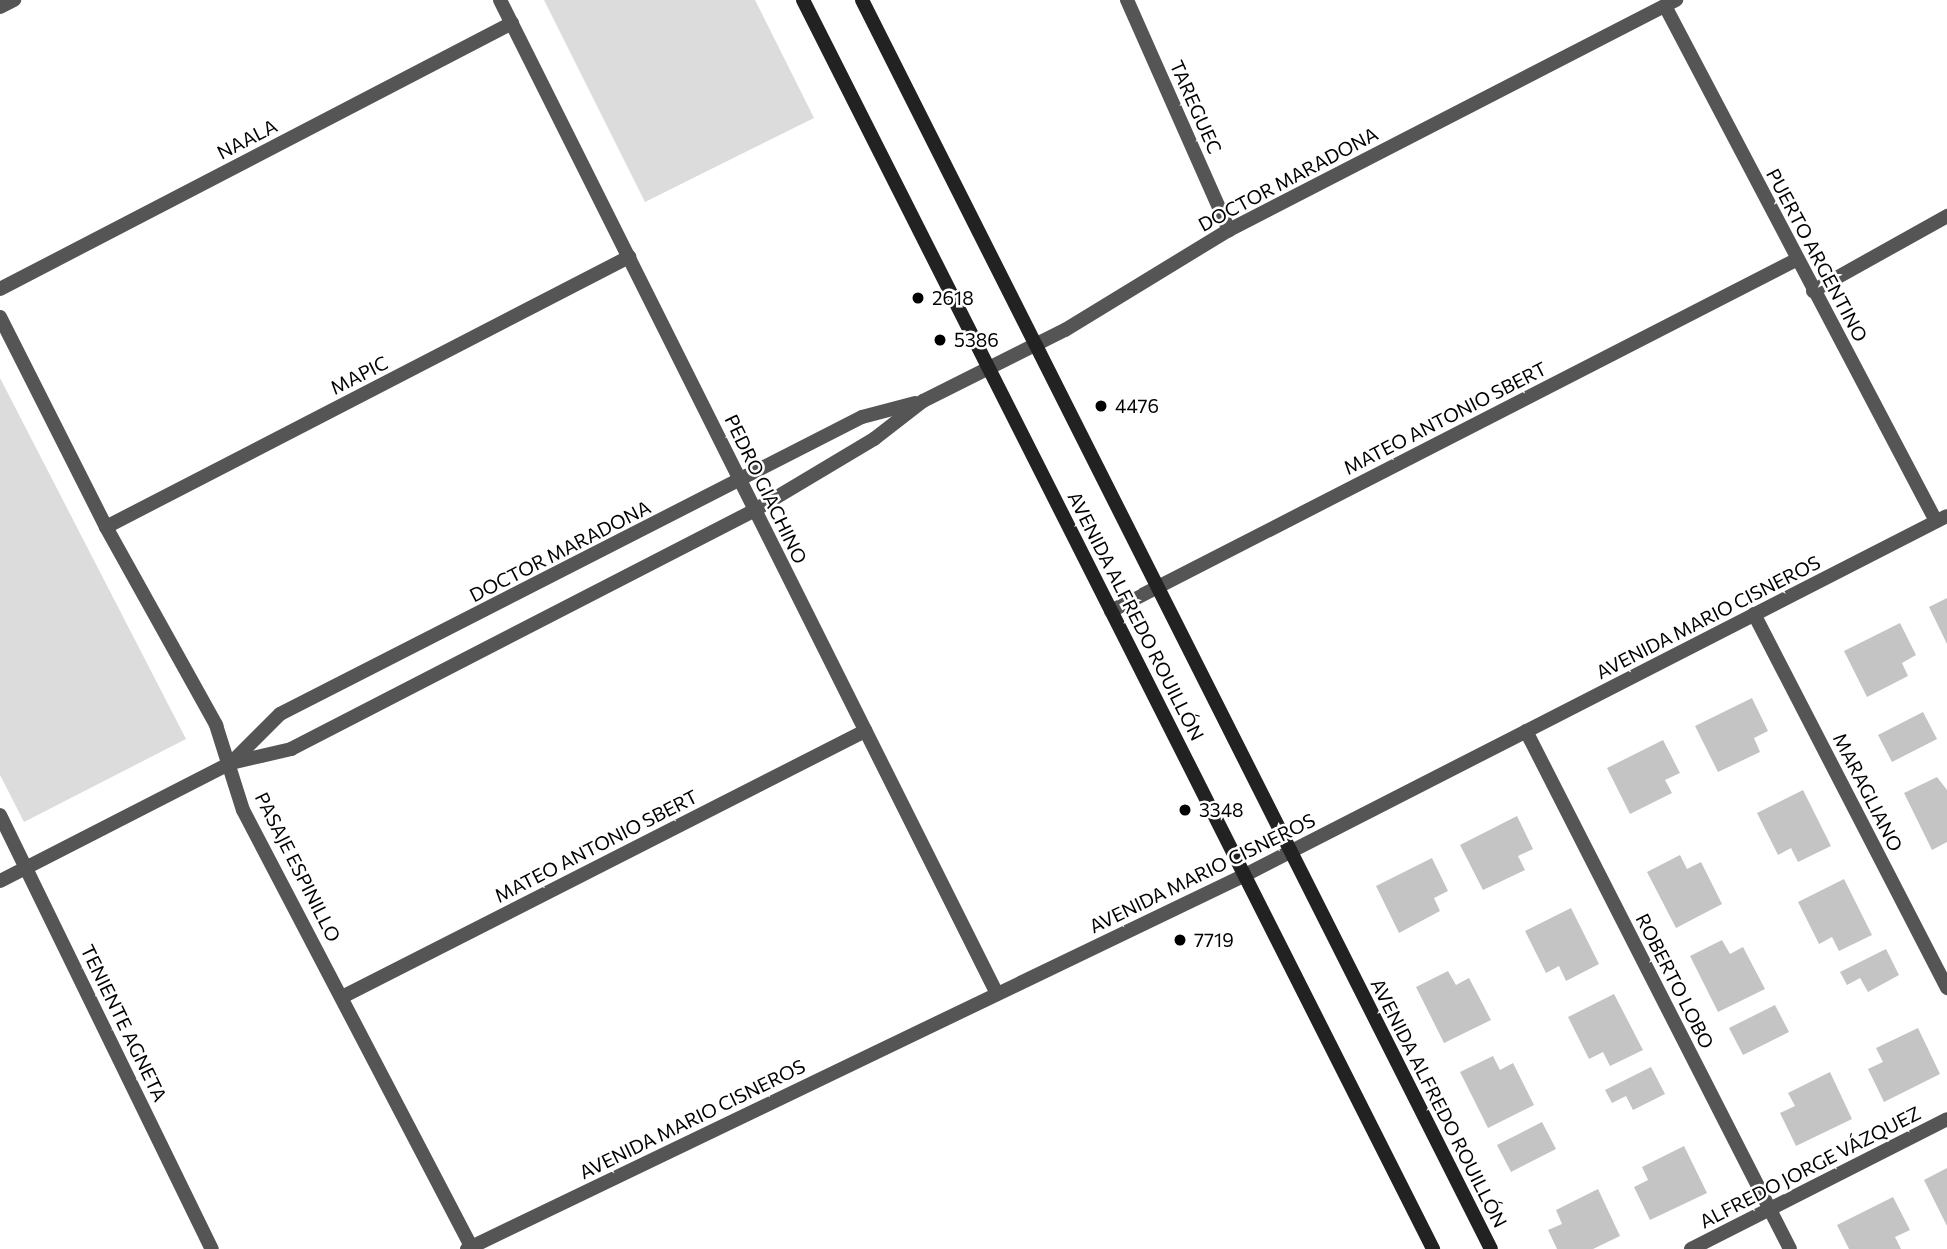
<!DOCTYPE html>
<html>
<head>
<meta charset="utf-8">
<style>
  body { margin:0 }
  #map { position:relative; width:1947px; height:1249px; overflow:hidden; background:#fff; font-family:Commissioner,sans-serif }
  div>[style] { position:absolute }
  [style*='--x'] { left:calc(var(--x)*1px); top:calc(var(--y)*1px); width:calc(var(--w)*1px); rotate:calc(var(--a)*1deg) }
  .green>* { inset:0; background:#dcdcdc }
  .building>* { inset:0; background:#c4c4c4 }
  .lane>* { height:14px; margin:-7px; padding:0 7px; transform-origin:7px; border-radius:7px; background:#555 }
  .street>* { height:14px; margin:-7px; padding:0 7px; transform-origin:7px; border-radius:7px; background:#555 }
  .secondary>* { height:14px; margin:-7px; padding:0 7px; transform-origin:7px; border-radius:7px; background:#222 }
  .dots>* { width:19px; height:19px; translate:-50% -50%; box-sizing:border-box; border:4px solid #fff; border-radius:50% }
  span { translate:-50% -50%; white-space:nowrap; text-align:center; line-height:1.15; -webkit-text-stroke:5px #fff; paint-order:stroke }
  .street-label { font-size:19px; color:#000 }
  .poi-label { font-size:19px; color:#000 }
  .left { translate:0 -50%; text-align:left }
</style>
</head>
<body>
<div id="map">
  <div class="green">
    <i style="clip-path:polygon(544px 0,755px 0,814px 118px,645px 202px)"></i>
    <i style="clip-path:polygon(0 378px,186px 739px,24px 822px,0 775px)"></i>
  </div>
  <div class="building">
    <i style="clip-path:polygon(1947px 598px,1947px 644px,1929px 607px)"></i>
    <i style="clip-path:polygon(1900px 623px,1916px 655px,1902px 663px,1908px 676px,1867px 697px,1844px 651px)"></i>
    <i style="clip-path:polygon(1752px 698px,1768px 731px,1754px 738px,1760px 752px,1718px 772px,1695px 726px)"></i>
    <i style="clip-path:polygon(1923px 712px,1937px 739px,1892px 762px,1878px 735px)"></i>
    <i style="clip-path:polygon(1663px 740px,1680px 773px,1665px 780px,1672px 793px,1630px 814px,1607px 768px)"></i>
    <i style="clip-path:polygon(1937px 777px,1947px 790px,1947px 842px,1932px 850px,1904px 793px)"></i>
    <i style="clip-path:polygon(1803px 790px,1831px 846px,1798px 862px,1791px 848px,1778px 855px,1757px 813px)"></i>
    <i style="clip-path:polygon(1517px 816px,1533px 849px,1518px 856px,1525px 870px,1483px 890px,1460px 845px)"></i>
    <i style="clip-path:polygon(1680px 855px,1687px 869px,1701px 862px,1722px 904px,1676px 928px,1647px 872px)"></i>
    <i style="clip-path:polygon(1432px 858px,1448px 891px,1434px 898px,1440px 911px,1399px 933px,1376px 886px)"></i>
    <i style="clip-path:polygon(1844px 879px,1872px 935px,1839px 951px,1832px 937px,1819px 944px,1798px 902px)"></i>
    <i style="clip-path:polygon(1571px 908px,1599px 964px,1566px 981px,1559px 966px,1546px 973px,1525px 931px)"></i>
    <i style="clip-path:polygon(1722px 940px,1730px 954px,1743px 947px,1765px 989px,1718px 1012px,1690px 956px)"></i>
    <i style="clip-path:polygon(1886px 949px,1899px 975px,1868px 992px,1860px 978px,1847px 985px,1840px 972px)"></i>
    <i style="clip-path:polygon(1448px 971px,1456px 985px,1469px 978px,1491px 1020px,1444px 1043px,1416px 987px)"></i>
    <i style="clip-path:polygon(1614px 994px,1643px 1050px,1610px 1066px,1603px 1052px,1589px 1059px,1568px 1017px)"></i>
    <i style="clip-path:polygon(1775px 1005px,1789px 1032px,1743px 1055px,1729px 1028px)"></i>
    <i style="clip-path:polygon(1918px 1028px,1940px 1074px,1884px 1102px,1868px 1069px,1883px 1062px,1876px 1048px)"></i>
    <i style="clip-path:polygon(1493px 1056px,1500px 1070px,1513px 1063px,1534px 1105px,1488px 1128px,1460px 1072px)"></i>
    <i style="clip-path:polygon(1651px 1067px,1665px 1094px,1633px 1110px,1626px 1096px,1612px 1103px,1605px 1090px)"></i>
    <i style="clip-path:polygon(1830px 1072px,1852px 1119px,1796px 1146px,1780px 1113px,1795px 1106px,1788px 1093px)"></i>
    <i style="clip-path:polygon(1542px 1122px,1556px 1149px,1511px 1172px,1497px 1145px)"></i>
    <i style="clip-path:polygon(1684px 1146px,1707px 1193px,1650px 1220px,1634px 1187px,1648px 1180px,1642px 1167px)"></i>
    <i style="clip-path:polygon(1947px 1168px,1947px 1226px,1924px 1180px)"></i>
    <i style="clip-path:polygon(1598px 1189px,1620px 1236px,1593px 1249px,1557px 1249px,1548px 1230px,1562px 1224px,1556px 1210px)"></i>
    <i style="clip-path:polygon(1893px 1197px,1910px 1230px,1895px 1237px,1901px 1249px,1849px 1249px,1837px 1225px)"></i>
  </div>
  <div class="lane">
    <i style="--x:1813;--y:291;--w:154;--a:-29.2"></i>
  </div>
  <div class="street">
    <i style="--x:500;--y:0;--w:1111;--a:63.43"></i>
    <i style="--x:1127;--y:0;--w:252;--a:66.1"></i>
    <i style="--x:1665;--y:6;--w:582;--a:62.25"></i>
    <i style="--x:0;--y:7;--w:16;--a:-27"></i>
    <i style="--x:0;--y:289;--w:577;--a:-27.45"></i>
    <i style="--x:0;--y:317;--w:235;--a:63.2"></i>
    <i style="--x:106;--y:527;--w:227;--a:60.9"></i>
    <i style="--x:216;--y:725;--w:89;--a:72.4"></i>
    <i style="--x:243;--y:810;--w:493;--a:62.4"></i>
    <i style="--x:106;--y:527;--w:589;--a:-27.31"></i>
    <i style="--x:1111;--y:611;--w:770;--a:-27.13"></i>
    <i style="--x:1754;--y:614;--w:421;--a:62.7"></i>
    <i style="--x:1526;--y:731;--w:581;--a:62.99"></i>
    <i style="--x:231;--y:763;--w:69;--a:-45"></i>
    <i style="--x:280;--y:714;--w:653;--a:-27.04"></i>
    <i style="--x:862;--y:417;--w:55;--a:-14.8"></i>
    <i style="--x:0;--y:815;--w:483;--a:64"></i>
    <i style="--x:0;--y:881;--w:259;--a:-27.1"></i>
    <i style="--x:231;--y:763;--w:62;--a:-13.1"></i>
    <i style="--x:291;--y:749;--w:522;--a:-27.25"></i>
    <i style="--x:755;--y:510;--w:139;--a:-30.8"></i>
    <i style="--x:874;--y:439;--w:62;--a:-37.8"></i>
    <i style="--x:923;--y:401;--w:159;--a:-26.6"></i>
    <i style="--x:1065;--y:330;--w:192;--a:-31.4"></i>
    <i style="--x:1229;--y:230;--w:503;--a:-27.23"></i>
    <i style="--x:344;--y:996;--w:585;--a:-26.96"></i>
    <i style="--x:467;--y:1249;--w:863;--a:-25.67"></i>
    <i style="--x:1245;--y:875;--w:788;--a:-27.09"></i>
    <i style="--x:1691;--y:1249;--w:287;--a:-26.9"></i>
  </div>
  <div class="secondary">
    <i style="--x:803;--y:0;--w:1399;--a:63.23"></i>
    <i style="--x:862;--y:0;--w:1398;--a:63.27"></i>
  </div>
  <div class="dots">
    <i style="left:918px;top:298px;background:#000"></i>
    <i style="left:940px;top:340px;background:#000"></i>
    <i style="left:1101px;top:406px;background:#000"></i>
    <i style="left:1185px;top:810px;background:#000"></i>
    <i style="left:1180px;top:940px;background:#000"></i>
  </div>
  <div class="street-label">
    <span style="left:1196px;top:107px;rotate:66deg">TAREGUEC</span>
    <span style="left:247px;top:139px;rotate:-27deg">NAALA</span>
    <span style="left:1288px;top:179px;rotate:-28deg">DOCTOR MARADONA</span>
    <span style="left:1817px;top:255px;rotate:62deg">PUERTO ARGENTINO</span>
    <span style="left:359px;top:375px;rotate:-27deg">MAPIC</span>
    <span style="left:1445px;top:418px;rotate:-27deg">MATEO ANTONIO SBERT</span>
    <span style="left:766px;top:489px;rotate:64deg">PEDRO GIACHINO</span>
    <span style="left:560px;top:551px;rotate:-27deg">DOCTOR MARADONA</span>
    <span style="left:1136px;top:616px;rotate:63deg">AVENIDA ALFREDO ROUILLÓN</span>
    <span style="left:1708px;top:617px;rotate:-27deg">AVENIDA MARIO CISNEROS</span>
    <span style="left:1868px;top:792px;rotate:63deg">MARAGLIANO</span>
    <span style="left:596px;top:846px;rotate:-27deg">MATEO ANTONIO SBERT</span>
    <span style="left:298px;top:867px;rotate:63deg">PASAJE ESPINILLO</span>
    <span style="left:1202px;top:873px;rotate:-26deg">AVENIDA MARIO CISNEROS</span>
    <span style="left:1675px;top:981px;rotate:63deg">ROBERTO LOBO</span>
    <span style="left:124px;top:1023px;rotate:64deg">TENIENTE AGNETA</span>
    <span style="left:1439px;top:1103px;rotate:63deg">AVENIDA ALFREDO ROUILLÓN</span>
    <span style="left:692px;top:1119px;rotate:-26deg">AVENIDA MARIO CISNEROS</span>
    <span style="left:1810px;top:1167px;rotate:-27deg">ALFREDO JORGE VÁZQUEZ</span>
  </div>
  <div class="poi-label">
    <span class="left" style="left:932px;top:298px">2618</span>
    <span class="left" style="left:954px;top:340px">5386</span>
    <span class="left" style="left:1115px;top:406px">4476</span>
    <span class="left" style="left:1199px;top:810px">3348</span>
    <span class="left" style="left:1194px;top:940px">7719</span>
  </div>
</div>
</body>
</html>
